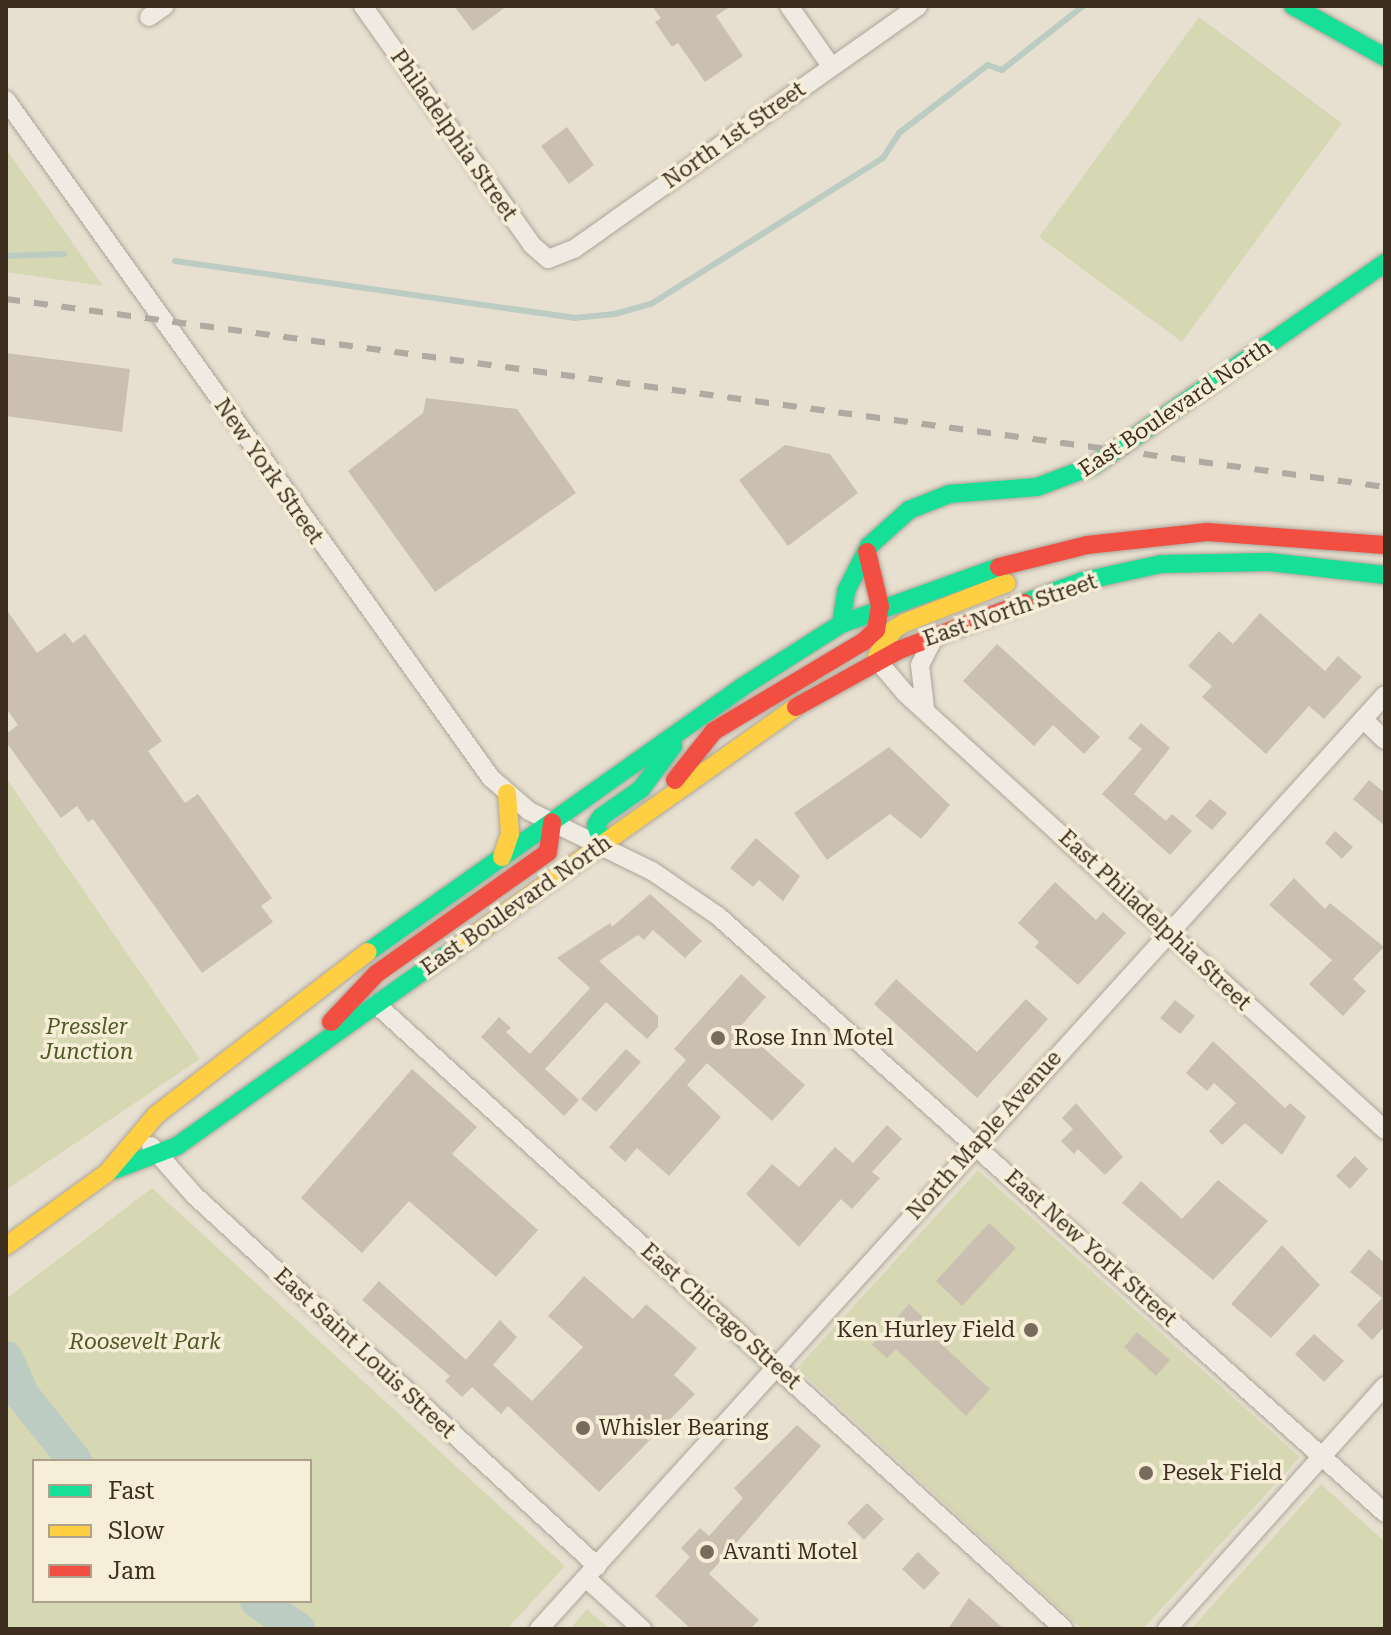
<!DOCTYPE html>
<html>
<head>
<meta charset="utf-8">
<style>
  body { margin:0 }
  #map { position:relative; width:1391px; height:1635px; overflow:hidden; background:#e7e0d1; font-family:"Roboto Serif",serif }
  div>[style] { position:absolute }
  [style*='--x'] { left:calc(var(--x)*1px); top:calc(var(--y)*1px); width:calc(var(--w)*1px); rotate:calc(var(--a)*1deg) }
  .green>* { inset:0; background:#d6d7b3 }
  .stream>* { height:6px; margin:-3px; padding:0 3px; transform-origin:3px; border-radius:3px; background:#bcccc2 }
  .river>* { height:34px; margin:-17px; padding:0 17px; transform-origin:17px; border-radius:17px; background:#bcccc2 }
  .building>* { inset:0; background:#cbbfb2 }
  .roads { filter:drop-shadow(0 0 2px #ada599) drop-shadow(0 0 2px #ada599) }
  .street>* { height:18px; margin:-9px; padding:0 9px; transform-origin:9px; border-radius:9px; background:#efebe3 }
  .fast>* { height:18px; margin:-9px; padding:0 9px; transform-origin:9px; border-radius:9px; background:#16e098 }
  .slow>* { height:18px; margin:-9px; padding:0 9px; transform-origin:9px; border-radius:9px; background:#ffcf43 }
  .jam>* { height:18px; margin:-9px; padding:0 9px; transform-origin:9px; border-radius:9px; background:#f24e42 }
  .rail>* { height:6px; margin-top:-3px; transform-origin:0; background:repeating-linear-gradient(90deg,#afaaa2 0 14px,transparent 0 28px) }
  .dots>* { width:22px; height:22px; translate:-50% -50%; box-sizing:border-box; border:4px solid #f7eed8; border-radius:50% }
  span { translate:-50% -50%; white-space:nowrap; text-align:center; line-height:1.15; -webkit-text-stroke:7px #f7eed8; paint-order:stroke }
  .street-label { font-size:22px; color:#3d2e20 }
  .park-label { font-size:22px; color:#4d5a26; font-style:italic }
  .poi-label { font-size:22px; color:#3d2e20 }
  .left { translate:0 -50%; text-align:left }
  .right { translate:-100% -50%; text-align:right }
  .frame { position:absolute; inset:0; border:8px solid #3d2e20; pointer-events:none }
  .legend { position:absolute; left:32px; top:1459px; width:280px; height:144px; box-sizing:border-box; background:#f7eed8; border:2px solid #ada18e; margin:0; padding:10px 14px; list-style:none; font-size:24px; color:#3d2e20 }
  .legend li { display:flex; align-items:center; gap:16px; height:40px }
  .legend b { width:40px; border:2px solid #ada18e }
</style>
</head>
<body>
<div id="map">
  <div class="green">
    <i style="clip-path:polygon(1199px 17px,1342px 123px,1182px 342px,1039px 237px)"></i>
    <i style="clip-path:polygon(6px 149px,103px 286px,6px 272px)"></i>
    <i style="clip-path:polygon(6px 778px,200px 1059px,6px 1190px)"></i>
    <i style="clip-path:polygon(978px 1170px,1300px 1457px,1143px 1629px,1082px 1629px,797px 1368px)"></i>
    <i style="clip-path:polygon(evenodd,152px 1188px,565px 1566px,507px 1629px,6px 1629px,6px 1299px,152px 1188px,310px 1461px,310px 1601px,34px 1601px,34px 1461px,310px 1461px)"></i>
    <i style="clip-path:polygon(1321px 1484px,1385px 1542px,1385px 1629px,1191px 1629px)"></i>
    <i style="clip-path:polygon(587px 1609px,610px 1629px,570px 1629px)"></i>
  </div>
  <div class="stream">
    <i style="--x:6;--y:256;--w:58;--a:-2"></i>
    <i style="--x:175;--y:261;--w:403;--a:8.1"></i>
    <i style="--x:574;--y:318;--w:41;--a:-5.6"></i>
    <i style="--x:615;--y:314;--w:37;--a:-16"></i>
    <i style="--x:651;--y:304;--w:274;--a:-32.2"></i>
    <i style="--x:883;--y:158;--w:30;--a:-57"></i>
    <i style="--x:899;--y:133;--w:112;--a:-37.4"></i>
    <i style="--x:988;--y:65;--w:15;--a:20"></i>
    <i style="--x:1002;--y:70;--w:103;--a:-38.3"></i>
  </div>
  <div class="river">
    <i style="--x:6;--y:1358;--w:42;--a:65.9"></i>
    <i style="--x:23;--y:1396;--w:83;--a:51.3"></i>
    <i style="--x:257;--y:1601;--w:50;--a:34.3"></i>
  </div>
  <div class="building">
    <i style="clip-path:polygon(454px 6px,507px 6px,473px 31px)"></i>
    <i style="clip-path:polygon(652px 6px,731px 6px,716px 16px,743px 56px,705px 82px,678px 43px,672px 47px,655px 22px,661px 18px)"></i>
    <i style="clip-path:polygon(567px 127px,594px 165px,569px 184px,541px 146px)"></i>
    <i style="clip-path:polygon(6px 353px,130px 369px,122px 432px,6px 416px)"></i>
    <i style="clip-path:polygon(426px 398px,517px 409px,576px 493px,435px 592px,348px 471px,423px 413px)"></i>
    <i style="clip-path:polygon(785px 445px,830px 454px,858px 493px,788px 546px,739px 480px)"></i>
    <i style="clip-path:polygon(6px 609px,37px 653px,65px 633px,73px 643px,85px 634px,162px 741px,148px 751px,185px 803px,198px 794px,272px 898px,261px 906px,273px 922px,202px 973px,93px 819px,88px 822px,77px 806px,61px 818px,6px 742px,6px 734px,18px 725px,6px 708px)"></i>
    <i style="clip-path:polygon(1260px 613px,1325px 671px,1338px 656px,1362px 677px,1324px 719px,1309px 706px,1266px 754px,1202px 697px,1212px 686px,1188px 666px,1219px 631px,1233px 644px)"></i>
    <i style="clip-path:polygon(997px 644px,1100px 737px,1084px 754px,1053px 725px,1034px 746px,963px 681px)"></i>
    <i style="clip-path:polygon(1141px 723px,1170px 748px,1134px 794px,1166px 821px,1172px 814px,1192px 831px,1170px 855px,1102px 794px,1142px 749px,1128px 738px)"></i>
    <i style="clip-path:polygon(889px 747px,950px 805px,921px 839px,890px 814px,827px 860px,794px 813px)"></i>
    <i style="clip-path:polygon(1369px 780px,1385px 793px,1385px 826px,1353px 799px)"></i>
    <i style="clip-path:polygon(1210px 799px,1227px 813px,1212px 830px,1195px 816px)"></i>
    <i style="clip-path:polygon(1335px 831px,1353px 847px,1342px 859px,1325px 843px)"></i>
    <i style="clip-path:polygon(756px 838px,800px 876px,783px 901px,759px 880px,753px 887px,730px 868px)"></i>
    <i style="clip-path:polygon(1294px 878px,1325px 909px,1330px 903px,1384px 947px,1353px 979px,1366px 991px,1343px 1016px,1309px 984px,1332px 960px,1269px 905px)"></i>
    <i style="clip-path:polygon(1055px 882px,1096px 920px,1103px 912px,1126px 933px,1078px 985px,1035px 947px,1039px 942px,1018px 923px)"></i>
    <i style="clip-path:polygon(650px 894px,702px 941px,685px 958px,653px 930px,644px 940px,638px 935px,599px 961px,658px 1016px,658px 1027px,647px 1039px,606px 1002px,545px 1069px,579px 1100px,564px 1116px,481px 1037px,499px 1017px,511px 1028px,506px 1032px,530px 1054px,590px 988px,557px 958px,610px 923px,612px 927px)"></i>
    <i style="clip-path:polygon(741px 974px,766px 997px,740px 1027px,805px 1085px,772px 1121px,707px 1063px,687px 1085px,721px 1117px,669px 1176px,637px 1148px,625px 1162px,609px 1147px,686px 1060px,674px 1049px)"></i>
    <i style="clip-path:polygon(896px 979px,977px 1052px,1026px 999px,1048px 1019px,977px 1098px,874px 1004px)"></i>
    <i style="clip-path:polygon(1175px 1000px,1195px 1016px,1180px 1034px,1160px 1018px)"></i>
    <i style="clip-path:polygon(1213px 1041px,1285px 1108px,1290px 1103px,1306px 1117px,1282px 1155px,1245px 1123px,1222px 1145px,1209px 1131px,1236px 1103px,1214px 1083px,1207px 1091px,1186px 1073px)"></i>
    <i style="clip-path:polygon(626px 1049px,641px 1062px,596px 1112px,581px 1099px)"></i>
    <i style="clip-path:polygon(412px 1069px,477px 1127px,452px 1154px,538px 1230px,496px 1277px,409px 1201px,362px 1253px,301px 1198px)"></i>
    <i style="clip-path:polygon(1076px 1103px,1123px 1157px,1105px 1175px,1078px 1149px,1074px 1154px,1061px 1141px,1073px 1129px,1062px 1118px)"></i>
    <i style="clip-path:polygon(887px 1125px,902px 1139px,872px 1172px,880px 1178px,852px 1209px,841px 1199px,799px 1247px,746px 1194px,772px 1164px,799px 1187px,835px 1147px,853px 1163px)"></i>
    <i style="clip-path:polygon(1355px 1156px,1368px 1169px,1350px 1189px,1336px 1176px)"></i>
    <i style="clip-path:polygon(1218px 1180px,1268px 1221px,1213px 1280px,1122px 1203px,1141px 1181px,1182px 1219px)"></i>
    <i style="clip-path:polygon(989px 1223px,1016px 1248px,962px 1306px,936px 1281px)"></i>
    <i style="clip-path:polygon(1282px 1245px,1320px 1285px,1271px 1338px,1231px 1304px)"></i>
    <i style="clip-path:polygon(1369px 1249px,1385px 1263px,1385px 1326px,1372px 1340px,1357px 1325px,1382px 1298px,1350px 1272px)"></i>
    <i style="clip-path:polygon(584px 1276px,633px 1319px,646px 1304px,697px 1348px,674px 1375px,695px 1394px,599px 1492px,508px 1406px,501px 1414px,472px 1387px,462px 1397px,445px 1381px,450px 1376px,362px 1300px,379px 1281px,466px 1360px,500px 1320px,517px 1337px,493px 1365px,532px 1401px,583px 1347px,548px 1316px)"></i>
    <i style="clip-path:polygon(909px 1304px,923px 1317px,917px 1322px,990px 1389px,966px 1416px,896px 1349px,887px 1358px,872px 1345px)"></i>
    <i style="clip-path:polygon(1137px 1332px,1170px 1360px,1156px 1376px,1124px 1347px)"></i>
    <i style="clip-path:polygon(1314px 1334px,1344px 1361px,1324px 1382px,1295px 1354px)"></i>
    <i style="clip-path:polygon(797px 1425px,821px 1446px,709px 1574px,759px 1620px,750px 1629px,691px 1629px,655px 1596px,690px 1557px,681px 1548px,700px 1528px,709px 1536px,743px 1498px,734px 1488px)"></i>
    <i style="clip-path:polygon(867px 1503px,884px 1519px,864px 1540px,847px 1523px)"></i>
    <i style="clip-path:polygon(918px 1552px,940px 1573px,924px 1590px,902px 1569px)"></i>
    <i style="clip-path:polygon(969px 1598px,1004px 1629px,948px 1629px)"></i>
  </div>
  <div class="roads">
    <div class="street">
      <i style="--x:363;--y:6;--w:293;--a:54.7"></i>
      <i style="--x:532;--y:245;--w:21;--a:41"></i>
      <i style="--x:548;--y:259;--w:28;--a:-21"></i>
      <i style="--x:574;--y:249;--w:421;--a:-35.2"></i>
      <i style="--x:789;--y:6;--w:73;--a:55"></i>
      <i style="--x:149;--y:17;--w:19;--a:-35"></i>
      <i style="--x:6;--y:100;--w:834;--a:54.42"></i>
      <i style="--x:491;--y:778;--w:50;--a:41"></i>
      <i style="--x:529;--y:811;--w:137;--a:26"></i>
      <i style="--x:652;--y:871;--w:80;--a:34.3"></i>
      <i style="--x:718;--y:916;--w:895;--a:41.83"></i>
      <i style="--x:877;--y:660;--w:43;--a:49.7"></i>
      <i style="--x:905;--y:693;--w:649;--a:42.32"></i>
      <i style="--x:925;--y:708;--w:43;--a:-96.6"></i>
      <i style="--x:920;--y:665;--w:33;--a:-63"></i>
      <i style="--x:1363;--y:719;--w:30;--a:44"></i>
      <i style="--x:376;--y:1004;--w:929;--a:42.25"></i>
      <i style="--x:151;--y:1146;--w:65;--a:48.7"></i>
      <i style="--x:194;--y:1195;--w:548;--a:42.63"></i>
      <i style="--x:586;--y:1578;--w:76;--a:42.3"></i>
      <i style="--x:539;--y:1629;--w:1260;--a:-47.83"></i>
      <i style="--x:1167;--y:1629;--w:326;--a:-48.1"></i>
    </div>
    <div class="fast">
      <i style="--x:1293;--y:6;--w:105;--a:29"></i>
      <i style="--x:1024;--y:603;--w:63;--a:-20.4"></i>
      <i style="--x:1083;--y:581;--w:80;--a:-12.3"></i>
      <i style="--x:1161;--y:564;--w:108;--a:-1.1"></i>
      <i style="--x:1269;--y:562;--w:117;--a:6.4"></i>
      <i style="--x:841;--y:624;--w:33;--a:-81"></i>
      <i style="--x:846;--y:591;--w:51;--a:-62.9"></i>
      <i style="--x:869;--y:546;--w:54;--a:-42"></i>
      <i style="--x:909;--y:510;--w:43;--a:-21.8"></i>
      <i style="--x:949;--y:494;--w:88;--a:-4.5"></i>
      <i style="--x:1037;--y:487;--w:60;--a:-20.6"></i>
      <i style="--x:1093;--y:466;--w:356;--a:-34.8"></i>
      <i style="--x:602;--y:843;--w:19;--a:-108"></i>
      <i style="--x:596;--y:825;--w:9;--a:-58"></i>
      <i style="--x:601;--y:817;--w:49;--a:-35"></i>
      <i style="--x:641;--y:789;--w:54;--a:-53.3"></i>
      <i style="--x:368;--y:952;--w:458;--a:-35.3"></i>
      <i style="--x:742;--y:687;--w:117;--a:-32.5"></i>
      <i style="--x:841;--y:624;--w:168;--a:-19.8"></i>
      <i style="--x:111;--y:1171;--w:71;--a:-20.7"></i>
      <i style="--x:177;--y:1146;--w:347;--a:-35.4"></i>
    </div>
    <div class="slow">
      <i style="--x:877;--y:656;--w:31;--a:-58"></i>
      <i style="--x:893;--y:630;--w:13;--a:-32"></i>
      <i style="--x:904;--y:623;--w:110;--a:-21.2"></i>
      <i style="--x:502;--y:857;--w:24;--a:-71"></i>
      <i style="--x:510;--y:834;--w:41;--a:-94.2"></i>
      <i style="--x:460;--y:945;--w:412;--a:-35.3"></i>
      <i style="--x:6;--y:1246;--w:125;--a:-35.9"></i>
      <i style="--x:107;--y:1173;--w:76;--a:-49.8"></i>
      <i style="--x:156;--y:1115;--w:267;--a:-37.6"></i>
    </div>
    <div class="jam">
      <i style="--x:867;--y:552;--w:56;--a:76.5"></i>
      <i style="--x:999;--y:567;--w:91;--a:-14"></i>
      <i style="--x:1087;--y:545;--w:121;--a:-6.2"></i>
      <i style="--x:1207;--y:532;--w:178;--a:4.2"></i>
      <i style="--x:796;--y:707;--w:118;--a:-29"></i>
      <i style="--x:899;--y:650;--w:134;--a:-20.6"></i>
      <i style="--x:675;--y:780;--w:63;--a:-51.5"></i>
      <i style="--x:714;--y:731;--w:174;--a:-30.9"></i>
      <i style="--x:863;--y:642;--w:18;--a:-43"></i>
      <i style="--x:876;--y:630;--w:24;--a:-81"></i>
      <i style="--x:331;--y:1022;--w:66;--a:-46.8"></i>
      <i style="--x:376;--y:974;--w:211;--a:-35.3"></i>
      <i style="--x:548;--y:852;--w:30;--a:-82"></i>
    </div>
  </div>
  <div class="rail">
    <i style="--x:6;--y:299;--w:1392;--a:7.76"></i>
  </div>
  <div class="dots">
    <i style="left:718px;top:1038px;background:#786c5e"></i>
    <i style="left:1031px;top:1330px;background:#786c5e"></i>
    <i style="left:583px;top:1428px;background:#786c5e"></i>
    <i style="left:1146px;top:1473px;background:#786c5e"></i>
    <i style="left:707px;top:1552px;background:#786c5e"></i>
  </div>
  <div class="street-label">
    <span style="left:454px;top:135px;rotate:55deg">Philadelphia Street</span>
    <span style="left:734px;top:135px;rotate:-35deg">North 1st Street</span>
    <span style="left:1175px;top:408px;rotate:-34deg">East Boulevard North</span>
    <span style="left:269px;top:471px;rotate:55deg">New York Street</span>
    <span style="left:1010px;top:610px;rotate:-19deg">East North Street</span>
    <span style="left:516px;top:905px;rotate:-35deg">East Boulevard North</span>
    <span style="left:1155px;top:920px;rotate:43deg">East Philadelphia Street</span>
    <span style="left:984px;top:1135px;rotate:-48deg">North Maple Avenue</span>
    <span style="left:1091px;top:1248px;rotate:42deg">East New York Street</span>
    <span style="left:721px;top:1316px;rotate:42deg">East Chicago Street</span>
    <span style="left:365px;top:1353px;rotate:43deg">East Saint Louis Street</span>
  </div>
  <div class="park-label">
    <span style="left:87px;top:1039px">Pressler<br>Junction</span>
    <span style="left:145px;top:1342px">Roosevelt Park</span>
  </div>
  <div class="poi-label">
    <span class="left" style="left:734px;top:1038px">Rose Inn Motel</span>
    <span class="right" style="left:1015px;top:1330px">Ken Hurley Field</span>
    <span class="left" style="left:599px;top:1428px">Whisler Bearing</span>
    <span class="left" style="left:1162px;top:1473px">Pesek Field</span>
    <span class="left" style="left:723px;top:1552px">Avanti Motel</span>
  </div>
  <div class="frame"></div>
  <ul class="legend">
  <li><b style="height:10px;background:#16e098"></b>Fast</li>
  <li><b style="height:10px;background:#ffcf43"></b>Slow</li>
  <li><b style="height:10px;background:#f24e42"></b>Jam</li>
  </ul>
</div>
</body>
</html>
